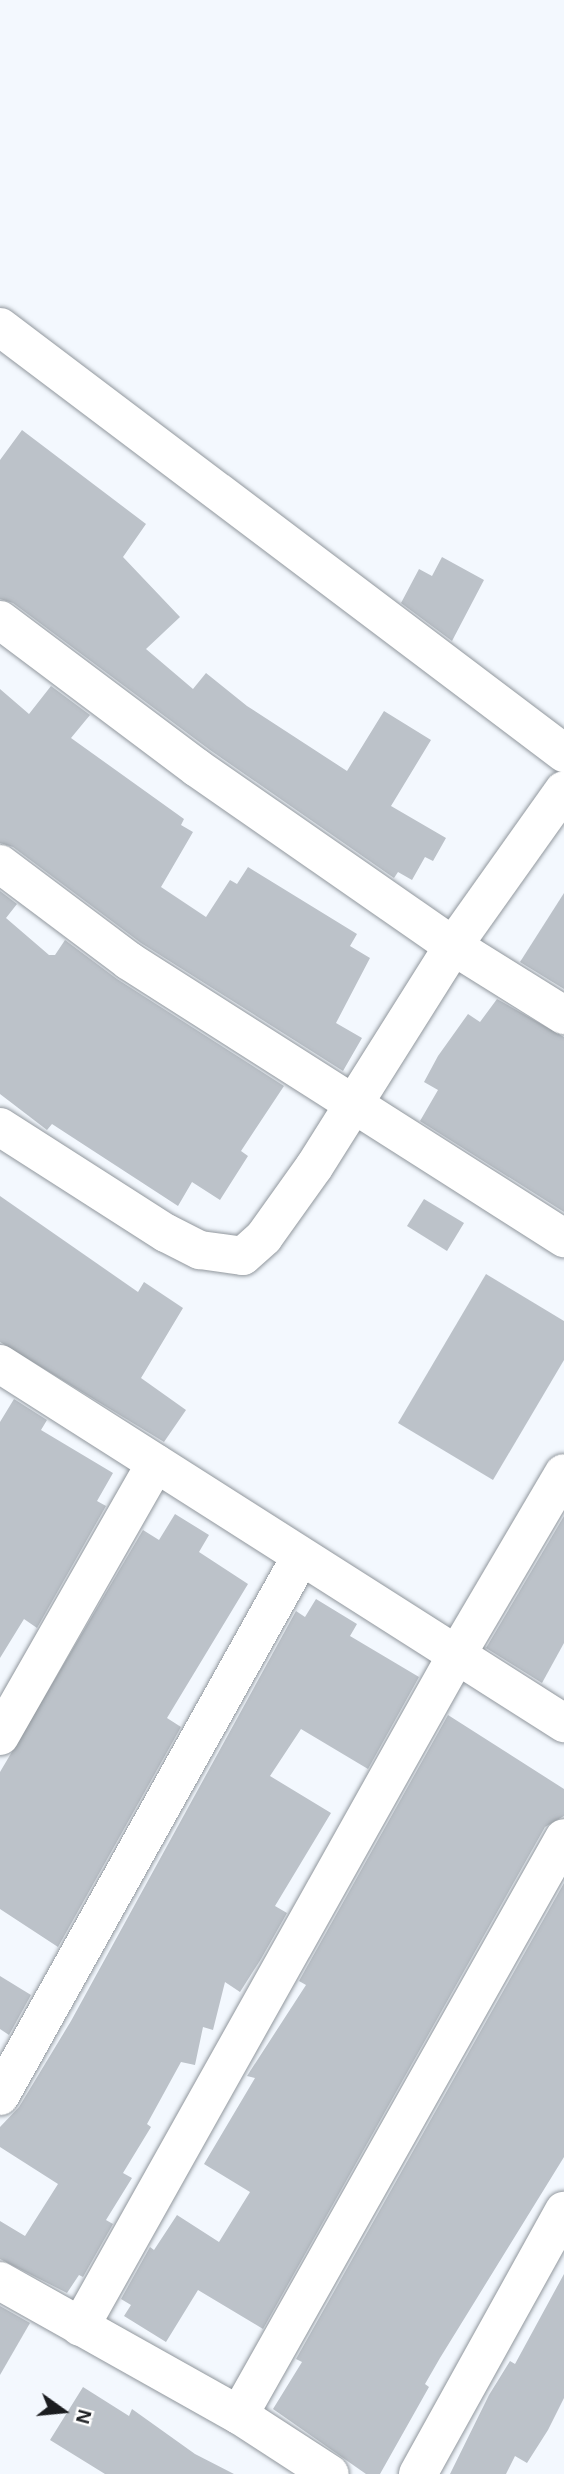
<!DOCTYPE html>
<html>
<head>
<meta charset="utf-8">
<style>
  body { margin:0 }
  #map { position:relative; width:564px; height:2474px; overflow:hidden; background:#f3f8fe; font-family:Arial,sans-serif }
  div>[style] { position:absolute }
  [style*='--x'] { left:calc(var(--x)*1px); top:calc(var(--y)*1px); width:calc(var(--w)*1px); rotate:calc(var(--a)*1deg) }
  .building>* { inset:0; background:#bcc2c9 }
  .roads { filter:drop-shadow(0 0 2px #91979d) drop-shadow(0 0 2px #91979d) }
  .street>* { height:38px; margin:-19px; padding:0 19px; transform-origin:19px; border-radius:19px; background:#fff }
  span { translate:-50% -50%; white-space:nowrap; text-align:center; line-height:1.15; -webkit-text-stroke:5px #fff; paint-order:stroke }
  .north { position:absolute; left:28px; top:2376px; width:70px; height:70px; -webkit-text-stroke:5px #fff; paint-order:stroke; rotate:105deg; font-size:19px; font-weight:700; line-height:28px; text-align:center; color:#1b1d20 }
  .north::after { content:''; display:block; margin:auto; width:24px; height:32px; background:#1b1d20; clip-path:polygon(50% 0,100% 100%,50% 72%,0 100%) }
</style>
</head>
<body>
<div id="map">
  <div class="building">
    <i style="clip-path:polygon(22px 430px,146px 524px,123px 557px,180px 617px,146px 649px,193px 689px,206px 673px,247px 706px,347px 771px,384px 711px,431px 740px,391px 806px,446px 838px,433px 861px,425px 857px,412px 880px,398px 872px,394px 878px,210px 750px,13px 603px,0 599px,0 460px)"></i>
    <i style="clip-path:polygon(442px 557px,484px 580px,452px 641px,401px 603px,419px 569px,432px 576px)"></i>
    <i style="clip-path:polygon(51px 686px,90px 715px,71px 738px,184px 819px,181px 825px,193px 832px,161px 887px,206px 917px,230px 880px,237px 884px,248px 867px,357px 934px,350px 946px,370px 958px,336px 1023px,362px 1038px,343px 1071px,141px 943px,13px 847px,0 843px,0 689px,29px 714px)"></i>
    <i style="clip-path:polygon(0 891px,17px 904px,6px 918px,49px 955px,55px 955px,65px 940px,117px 979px,284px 1086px,241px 1151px,248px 1156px,220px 1200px,192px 1182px,178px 1206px,52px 1124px,47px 1130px,0 1094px)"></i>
    <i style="clip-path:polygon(564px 893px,564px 989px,520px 962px)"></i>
    <i style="clip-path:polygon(497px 999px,564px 1037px,564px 1212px,420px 1121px,438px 1090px,424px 1082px,438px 1056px,468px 1014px,480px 1022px)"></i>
    <i style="clip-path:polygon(0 1196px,138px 1292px,144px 1282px,183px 1308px,141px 1378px,186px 1410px,164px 1442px,0 1342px)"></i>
    <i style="clip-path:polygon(424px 1199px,464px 1223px,447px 1251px,407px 1226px)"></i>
    <i style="clip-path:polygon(486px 1274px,564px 1321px,564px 1360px,493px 1480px,398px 1423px)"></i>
    <i style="clip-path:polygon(14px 1399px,47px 1420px,41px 1430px,113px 1473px,97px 1501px,106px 1506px,37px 1628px,24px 1619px,0 1658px,0 1422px)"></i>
    <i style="clip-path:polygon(175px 1514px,209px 1535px,199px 1552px,248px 1584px,167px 1718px,181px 1727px,58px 1947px,0 1909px,0 1772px,143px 1530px,159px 1540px)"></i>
    <i style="clip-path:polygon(564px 1516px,564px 1643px,542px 1683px,486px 1648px)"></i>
    <i style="clip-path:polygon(316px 1599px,357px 1624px,350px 1636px,419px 1677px,368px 1769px,301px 1729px,270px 1776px,331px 1813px,275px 1906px,287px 1913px,261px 1959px,240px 1992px,225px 1982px,213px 2030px,203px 2027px,195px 2065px,181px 2062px,147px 2124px,151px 2127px,123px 2173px,132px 2178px,106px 2220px,113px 2224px,83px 2277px,79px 2275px,67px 2293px,0 2259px,0 2221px,25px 2236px,58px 2184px,0 2147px,0 2127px,19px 2107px,71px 2021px,296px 1611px,305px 1617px)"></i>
    <i style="clip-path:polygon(448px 1715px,564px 1789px,564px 1816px,545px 1827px,263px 2329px,198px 2290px,166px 2342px,124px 2316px,131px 2305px,121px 2299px,150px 2247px,154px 2250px,177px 2215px,219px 2242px,250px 2192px,204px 2164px,255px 2078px,247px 2076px,306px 1985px,299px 1981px)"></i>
    <i style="clip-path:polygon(564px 1883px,564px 2157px,440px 2358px,425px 2384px,429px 2387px,380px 2474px,366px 2474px,273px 2409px,302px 2362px,296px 2359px)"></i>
    <i style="clip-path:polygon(0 1976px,31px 1995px,9px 2035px,0 2029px)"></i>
    <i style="clip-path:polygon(564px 2274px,564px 2398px,548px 2430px,527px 2463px,515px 2456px,506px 2474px,450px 2474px,489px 2395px,510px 2361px,515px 2364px)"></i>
    <i style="clip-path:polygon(0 2306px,30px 2323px,0 2375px)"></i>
    <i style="clip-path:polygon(83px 2387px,129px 2416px,132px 2409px,195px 2454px,234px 2474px,105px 2474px,50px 2440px)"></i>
  </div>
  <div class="roads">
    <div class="street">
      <i style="--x:0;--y:327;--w:707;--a:37.06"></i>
      <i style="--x:0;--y:620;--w:246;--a:36.9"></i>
      <i style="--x:197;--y:768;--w:312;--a:34.8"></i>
      <i style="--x:453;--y:946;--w:131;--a:31.9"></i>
      <i style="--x:0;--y:864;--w:161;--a:36.9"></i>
      <i style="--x:129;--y:961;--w:516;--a:32.49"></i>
      <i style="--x:0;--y:1127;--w:197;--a:32.6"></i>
      <i style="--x:166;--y:1233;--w:38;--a:27"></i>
      <i style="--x:200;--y:1250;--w:43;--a:7.9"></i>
      <i style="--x:243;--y:1256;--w:28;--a:-42"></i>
      <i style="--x:264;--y:1237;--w:86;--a:-54.5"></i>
      <i style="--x:314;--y:1167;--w:261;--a:-57.8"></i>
      <i style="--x:453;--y:946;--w:191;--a:-54.6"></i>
      <i style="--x:0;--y:1364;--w:669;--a:32.48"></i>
      <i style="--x:0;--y:1736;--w:314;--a:-60.3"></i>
      <i style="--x:0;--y:2096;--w:616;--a:-60.86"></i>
      <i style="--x:0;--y:2281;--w:274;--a:29.3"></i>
      <i style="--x:239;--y:2415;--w:108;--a:33"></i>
      <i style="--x:80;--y:2327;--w:769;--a:-60.74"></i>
      <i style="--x:456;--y:1656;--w:212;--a:-59.5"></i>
      <i style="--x:239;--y:2415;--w:662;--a:-60.61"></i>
      <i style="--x:418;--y:2474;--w:301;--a:-61"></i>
    </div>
  </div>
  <div class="north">N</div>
</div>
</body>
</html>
